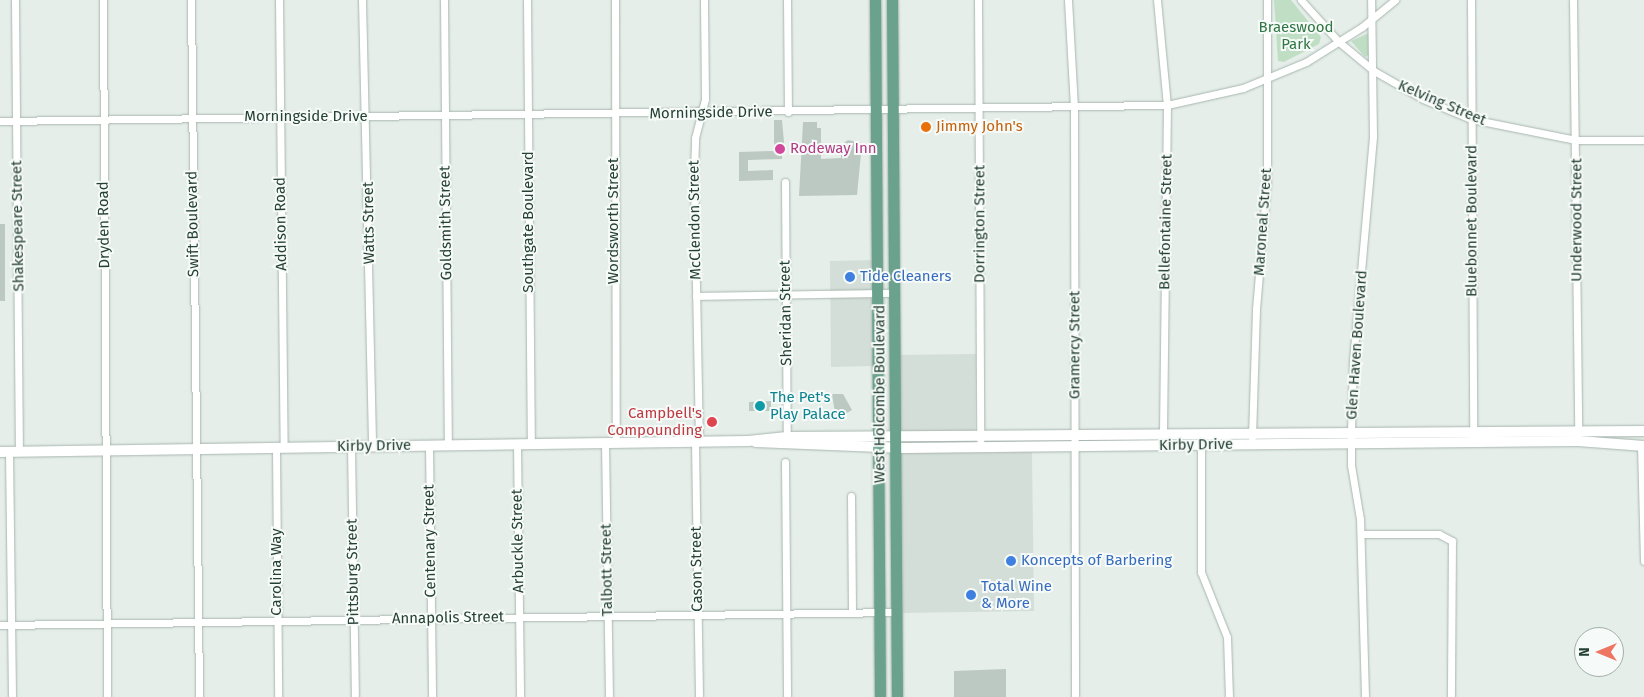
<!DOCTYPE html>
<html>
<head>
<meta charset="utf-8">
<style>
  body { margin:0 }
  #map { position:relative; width:1644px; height:697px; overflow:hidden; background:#e5eee9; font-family:"Fira Sans",sans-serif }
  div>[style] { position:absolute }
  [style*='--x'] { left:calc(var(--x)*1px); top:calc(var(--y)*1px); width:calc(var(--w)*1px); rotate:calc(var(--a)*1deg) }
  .built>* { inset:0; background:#d4ded8 }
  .green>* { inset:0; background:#bfdec4 }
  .building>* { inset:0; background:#bbc9c2 }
  .roads { filter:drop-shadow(0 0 1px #a8b6af) drop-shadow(0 0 1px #a8b6af) }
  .street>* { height:7px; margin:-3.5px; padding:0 3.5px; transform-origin:3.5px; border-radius:3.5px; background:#fff }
  .secondary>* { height:10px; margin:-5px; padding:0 5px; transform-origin:5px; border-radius:5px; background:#fff }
  .primary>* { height:11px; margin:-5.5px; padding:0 5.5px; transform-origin:5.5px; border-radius:5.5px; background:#6ba28e }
  .dots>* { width:14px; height:14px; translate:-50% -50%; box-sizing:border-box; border:2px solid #f6faf8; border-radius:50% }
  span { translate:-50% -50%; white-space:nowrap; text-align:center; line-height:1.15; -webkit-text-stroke:4px #f6faf8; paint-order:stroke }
  .park-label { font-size:15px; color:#2f7642 }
  .street-label { font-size:15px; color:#254035 }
  .food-label { font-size:15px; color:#c56008 }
  .left { translate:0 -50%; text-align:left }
  .hotel-label { font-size:15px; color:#b23c85 }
  .shop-label { font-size:15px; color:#366cbe }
  .culture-label { font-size:15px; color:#0d838f }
  .health-label { font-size:15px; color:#be3a42 }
  .right { translate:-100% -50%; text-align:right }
  .north { position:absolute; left:1574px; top:627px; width:50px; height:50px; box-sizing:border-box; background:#f6faf8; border:1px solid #a2b0aa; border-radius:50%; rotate:270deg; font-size:14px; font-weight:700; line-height:20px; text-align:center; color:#254035 }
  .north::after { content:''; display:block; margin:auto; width:18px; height:22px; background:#ef7563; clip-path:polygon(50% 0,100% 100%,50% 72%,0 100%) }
</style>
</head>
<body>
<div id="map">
  <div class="built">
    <i style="clip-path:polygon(873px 260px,872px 366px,831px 367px,830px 261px)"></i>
    <i style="clip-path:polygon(976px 354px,975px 453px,1032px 452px,1034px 611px,902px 613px,898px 355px)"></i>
  </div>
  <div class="green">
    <i style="clip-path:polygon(1274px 0,1291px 0,1321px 37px,1319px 44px,1284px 62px,1278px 61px)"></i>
    <i style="clip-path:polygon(1369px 33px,1369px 55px,1365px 57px,1351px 41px)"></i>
  </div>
  <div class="building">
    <i style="clip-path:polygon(774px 120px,782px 120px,785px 153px,782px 153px,782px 159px,748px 160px,748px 171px,773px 170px,773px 180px,739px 181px,739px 152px,774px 151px)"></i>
    <i style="clip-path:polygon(803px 122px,817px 122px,817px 128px,821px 128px,821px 159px,841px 158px,841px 145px,848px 140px,862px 143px,857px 195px,799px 196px)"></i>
    <i style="clip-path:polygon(0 224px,5px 224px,5px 301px,0 301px)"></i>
    <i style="clip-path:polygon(832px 394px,843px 394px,852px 410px,843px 415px,835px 413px)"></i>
    <i style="clip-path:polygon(771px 401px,771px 411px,749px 411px,749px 402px)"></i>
    <i style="clip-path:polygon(1006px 669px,1006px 697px,954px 697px,954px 671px)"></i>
  </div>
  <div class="roads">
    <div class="street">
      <i style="--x:15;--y:0;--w:451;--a:89.5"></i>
      <i style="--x:103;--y:0;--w:697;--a:89.67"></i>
      <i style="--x:191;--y:0;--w:697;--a:89.34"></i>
      <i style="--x:279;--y:0;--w:447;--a:89.4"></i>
      <i style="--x:362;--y:0;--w:446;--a:88.7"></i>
      <i style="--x:444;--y:0;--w:445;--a:89.5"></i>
      <i style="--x:527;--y:0;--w:444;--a:89.5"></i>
      <i style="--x:615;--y:0;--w:443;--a:89.9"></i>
      <i style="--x:787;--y:0;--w:112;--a:89.5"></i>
      <i style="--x:978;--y:0;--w:440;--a:89.7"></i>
      <i style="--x:1068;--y:0;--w:108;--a:86.8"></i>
      <i style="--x:1074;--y:108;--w:589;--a:89.9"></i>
      <i style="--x:1157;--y:0;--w:105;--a:84.6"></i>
      <i style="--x:1167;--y:105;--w:334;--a:90.7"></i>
      <i style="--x:1301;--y:0;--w:57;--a:47.9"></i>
      <i style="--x:1339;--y:42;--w:45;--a:39.6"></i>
      <i style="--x:1374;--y:71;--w:56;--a:29.7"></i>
      <i style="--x:1423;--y:99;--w:52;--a:22.6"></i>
      <i style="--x:1471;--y:119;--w:107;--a:11.3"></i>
      <i style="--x:1576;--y:140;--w:68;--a:0"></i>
      <i style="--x:1471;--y:0;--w:435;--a:89.7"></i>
      <i style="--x:1573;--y:0;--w:435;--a:89.3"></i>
      <i style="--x:0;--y:121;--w:1167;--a:-0.79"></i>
      <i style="--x:1167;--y:105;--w:78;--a:-12.6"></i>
      <i style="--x:1243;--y:88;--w:68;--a:-22.4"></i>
      <i style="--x:1306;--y:62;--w:66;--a:-32"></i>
      <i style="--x:1362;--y:27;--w:43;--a:-39.3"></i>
      <i style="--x:785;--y:182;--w:260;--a:89.6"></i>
      <i style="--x:696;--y:296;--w:198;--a:-0.9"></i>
      <i style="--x:1201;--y:433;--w:139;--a:90"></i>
      <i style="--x:1201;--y:572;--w:70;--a:68.2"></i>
      <i style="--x:1227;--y:637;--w:60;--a:88.1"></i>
      <i style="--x:1252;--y:437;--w:128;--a:-88.2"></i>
      <i style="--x:1256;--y:309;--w:128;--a:-85.1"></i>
      <i style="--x:1267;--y:181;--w:181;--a:-90"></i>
      <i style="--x:699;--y:441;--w:270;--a:-91.1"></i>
      <i style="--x:694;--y:171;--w:33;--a:-88"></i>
      <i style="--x:695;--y:138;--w:40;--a:-75.6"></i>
      <i style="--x:705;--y:99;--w:99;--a:-90.6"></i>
      <i style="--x:695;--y:442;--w:255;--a:89.1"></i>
      <i style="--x:605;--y:443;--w:254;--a:89.1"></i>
      <i style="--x:517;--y:444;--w:253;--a:89.3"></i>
      <i style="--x:429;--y:445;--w:252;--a:89.3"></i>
      <i style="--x:1641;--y:446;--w:115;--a:88.5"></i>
      <i style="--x:351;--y:447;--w:250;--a:89.1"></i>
      <i style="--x:276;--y:448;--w:249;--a:89.5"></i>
      <i style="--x:9;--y:451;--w:246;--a:89.3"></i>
      <i style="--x:785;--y:462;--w:235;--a:89.5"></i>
      <i style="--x:851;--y:496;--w:116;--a:89.5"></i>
      <i style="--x:1361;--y:534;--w:78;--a:0"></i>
      <i style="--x:1439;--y:534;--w:15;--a:28"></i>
      <i style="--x:1452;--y:541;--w:156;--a:90.4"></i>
      <i style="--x:0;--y:625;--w:897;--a:-0.83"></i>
      <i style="--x:1365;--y:697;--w:178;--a:-91.6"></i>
      <i style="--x:1360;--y:519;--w:55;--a:-99.5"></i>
      <i style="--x:1351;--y:465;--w:33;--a:-90"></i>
      <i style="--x:1351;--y:432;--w:71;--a:-88.4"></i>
      <i style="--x:1353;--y:361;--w:226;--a:-84.9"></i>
      <i style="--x:1373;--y:136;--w:136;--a:-90.8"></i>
    </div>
    <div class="secondary">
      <i style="--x:756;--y:442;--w:149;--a:2.3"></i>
      <i style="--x:905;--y:448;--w:673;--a:-0.6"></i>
      <i style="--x:1578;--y:441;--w:66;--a:4.3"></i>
      <i style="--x:0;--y:452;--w:748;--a:-0.84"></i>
      <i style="--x:748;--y:441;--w:39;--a:-6"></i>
      <i style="--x:787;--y:437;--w:857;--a:-0.4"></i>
    </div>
    <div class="primary">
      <i style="--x:875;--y:0;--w:697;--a:89.59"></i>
      <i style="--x:892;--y:0;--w:697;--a:89.59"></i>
    </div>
  </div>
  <div class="dots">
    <i style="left:926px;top:127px;background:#e8710a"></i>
    <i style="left:780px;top:149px;background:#d1479c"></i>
    <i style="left:850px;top:277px;background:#3f7fe0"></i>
    <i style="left:760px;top:406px;background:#0f9aa8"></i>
    <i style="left:712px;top:422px;background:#e0444e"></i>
    <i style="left:1011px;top:561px;background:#3f7fe0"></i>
    <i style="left:971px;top:595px;background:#3f7fe0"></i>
  </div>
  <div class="park-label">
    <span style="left:1296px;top:36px">Braeswood<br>Park</span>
  </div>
  <div class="street-label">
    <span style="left:1442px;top:103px;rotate:23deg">Kelving Street</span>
    <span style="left:711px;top:113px;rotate:-1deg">Morningside Drive</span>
    <span style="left:306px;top:117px">Morningside Drive</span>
    <span style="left:695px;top:220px;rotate:-91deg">McClendon Street</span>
    <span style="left:1577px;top:220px;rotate:-90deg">Underwood Street</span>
    <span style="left:614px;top:221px;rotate:-90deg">Wordsworth Street</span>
    <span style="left:1472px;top:221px;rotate:-90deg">Bluebonnet Boulevard</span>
    <span style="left:529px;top:222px;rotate:-90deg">Southgate Boulevard</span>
    <span style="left:1166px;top:222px;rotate:-89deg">Bellefontaine Street</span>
    <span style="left:1263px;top:222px;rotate:-86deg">Maroneal Street</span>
    <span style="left:369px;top:223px;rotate:-91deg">Watts Street</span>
    <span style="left:446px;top:223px;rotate:-91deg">Goldsmith Street</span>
    <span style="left:193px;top:224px;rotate:-91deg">Swift Boulevard</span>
    <span style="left:281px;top:224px;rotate:-91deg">Addison Road</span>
    <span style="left:980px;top:224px;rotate:-90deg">Dorrington Street</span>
    <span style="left:104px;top:225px;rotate:-91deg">Dryden Road</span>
    <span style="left:18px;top:226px;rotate:-91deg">Shakespeare Street</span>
    <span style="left:786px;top:313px;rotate:-91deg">Sheridan Street</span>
    <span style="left:1075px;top:345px;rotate:-90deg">Gramercy Street</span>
    <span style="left:1357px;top:345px;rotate:-86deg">Glen Haven Boulevard</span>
    <span style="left:880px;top:394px;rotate:-90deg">West Holcombe Boulevard</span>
    <span style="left:1196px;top:445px;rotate:-1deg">Kirby Drive</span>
    <span style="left:374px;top:446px;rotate:-1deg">Kirby Drive</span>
    <span style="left:430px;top:541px;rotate:-91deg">Centenary Street</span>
    <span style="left:518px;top:541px;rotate:-91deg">Arbuckle Street</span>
    <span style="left:697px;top:569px;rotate:-91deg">Cason Street</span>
    <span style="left:607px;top:570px;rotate:-91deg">Talbott Street</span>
    <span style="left:277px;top:572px;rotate:-90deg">Carolina Way</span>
    <span style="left:353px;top:572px;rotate:-91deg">Pittsburg Street</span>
    <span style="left:448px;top:618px;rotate:-1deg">Annapolis Street</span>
  </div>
  <div class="food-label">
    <span class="left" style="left:936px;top:127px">Jimmy John's</span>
  </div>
  <div class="hotel-label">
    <span class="left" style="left:790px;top:149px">Rodeway Inn</span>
  </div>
  <div class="shop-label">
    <span class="left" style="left:860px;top:277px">Tide Cleaners</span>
    <span class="left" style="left:1021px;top:561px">Koncepts of Barbering</span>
    <span class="left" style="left:981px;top:595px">Total Wine<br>&amp; More</span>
  </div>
  <div class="culture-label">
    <span class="left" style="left:770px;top:406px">The Pet's<br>Play Palace</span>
  </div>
  <div class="health-label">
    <span class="right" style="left:702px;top:422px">Campbell's<br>Compounding</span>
  </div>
  <div class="north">N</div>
</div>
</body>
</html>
